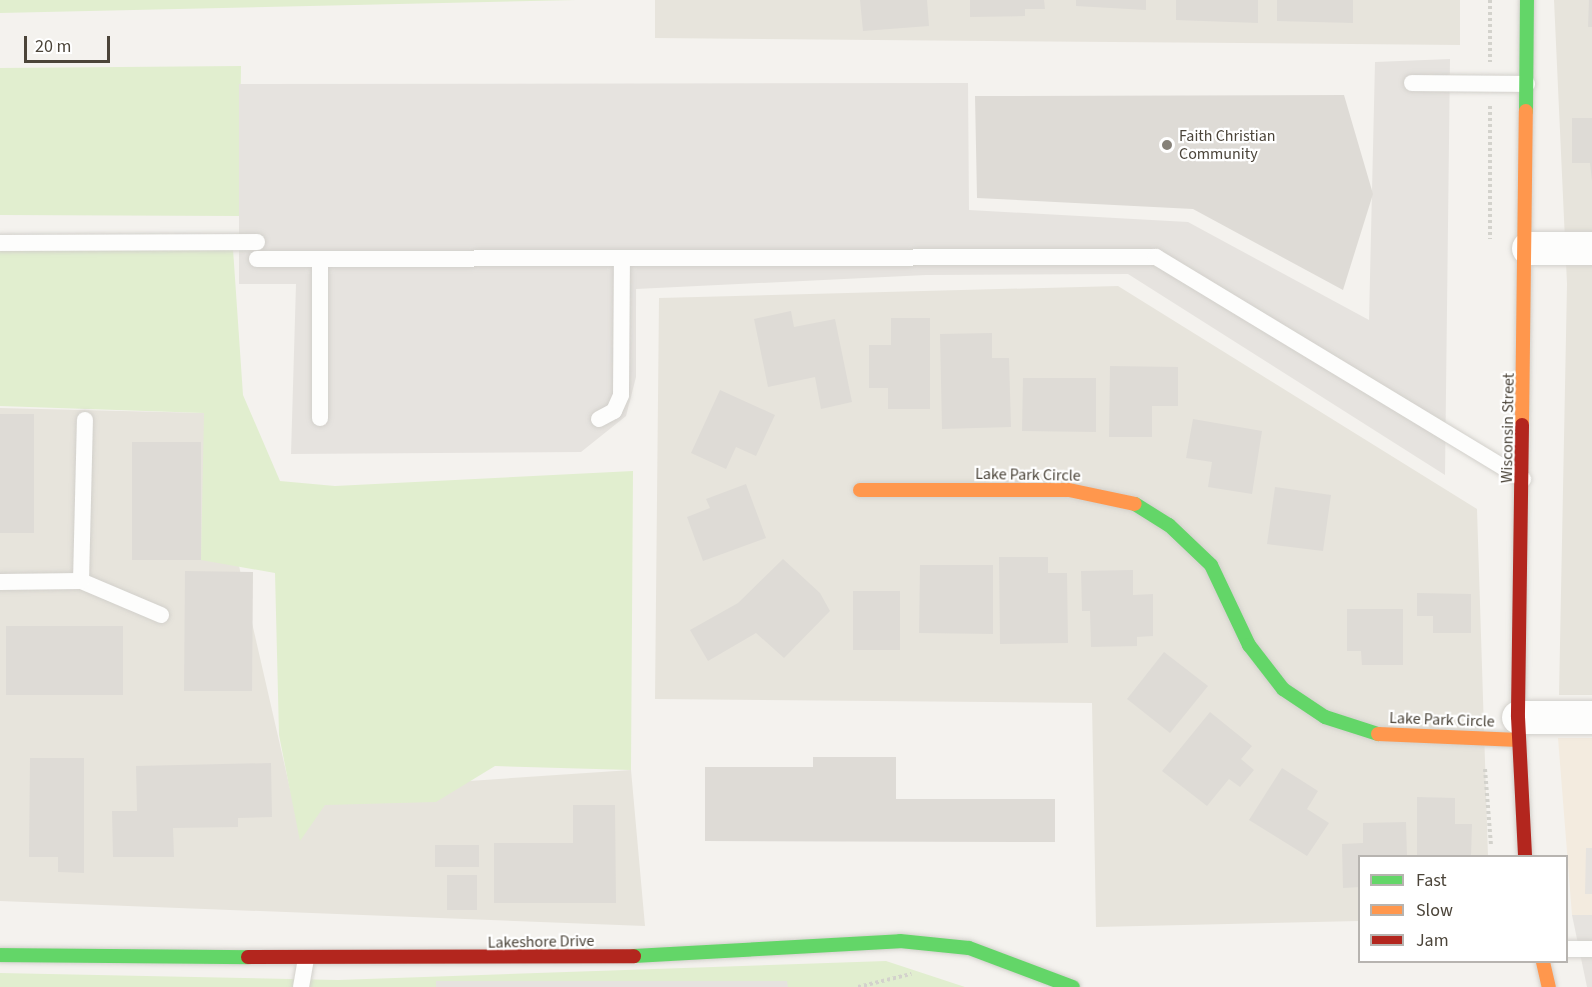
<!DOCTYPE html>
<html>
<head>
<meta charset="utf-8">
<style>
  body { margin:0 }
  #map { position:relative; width:1592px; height:987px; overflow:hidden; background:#f4f2ee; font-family:"Source Sans 3",sans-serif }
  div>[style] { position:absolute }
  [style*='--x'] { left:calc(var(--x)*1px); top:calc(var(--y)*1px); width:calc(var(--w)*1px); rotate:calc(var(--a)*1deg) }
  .residential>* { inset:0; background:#e7e4dc }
  .commercial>* { inset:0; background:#f3ebdf }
  .green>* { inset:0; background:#e1eecf }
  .parking>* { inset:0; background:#e6e3df }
  .building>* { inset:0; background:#dedbd6 }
  .path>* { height:4px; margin-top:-2px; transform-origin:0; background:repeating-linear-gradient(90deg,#d3d2cc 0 3px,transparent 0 6px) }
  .roads { filter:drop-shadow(0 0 2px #d2d0cb) drop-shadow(0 0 2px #d2d0cb) }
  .lane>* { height:16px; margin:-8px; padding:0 8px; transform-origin:8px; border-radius:8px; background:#fdfdfc }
  .street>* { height:33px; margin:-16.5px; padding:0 16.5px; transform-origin:16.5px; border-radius:16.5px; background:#fdfdfc }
  .fast>* { height:14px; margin:-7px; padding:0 7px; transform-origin:7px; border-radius:7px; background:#63d668 }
  .slow>* { height:14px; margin:-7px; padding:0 7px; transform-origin:7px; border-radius:7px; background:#ff974d }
  .jam>* { height:14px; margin:-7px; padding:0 7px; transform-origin:7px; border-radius:7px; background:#b3261e }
  .dots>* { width:16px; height:16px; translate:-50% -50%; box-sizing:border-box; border:3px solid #fff; border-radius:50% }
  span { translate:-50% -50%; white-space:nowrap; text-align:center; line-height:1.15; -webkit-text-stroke:4.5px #fff; paint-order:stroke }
  .poi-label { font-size:16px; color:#4b4439 }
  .left { translate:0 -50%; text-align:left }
  .street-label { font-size:16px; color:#4b4439 }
  .legend { position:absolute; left:1358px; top:855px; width:210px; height:108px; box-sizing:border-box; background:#fff; border:2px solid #b7b4b0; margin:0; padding:8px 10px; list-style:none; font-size:18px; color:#4b4439 }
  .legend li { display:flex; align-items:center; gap:12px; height:30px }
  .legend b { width:30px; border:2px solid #b7b4b0 }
  .scale { position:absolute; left:24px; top:36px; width:86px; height:27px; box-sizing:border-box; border:3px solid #4b4439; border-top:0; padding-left:8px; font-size:18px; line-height:21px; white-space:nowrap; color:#4b4439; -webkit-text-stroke:4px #fff; paint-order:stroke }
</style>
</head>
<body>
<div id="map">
  <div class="residential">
    <i style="clip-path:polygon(655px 0,1460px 0,1460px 45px,655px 38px)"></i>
    <i style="clip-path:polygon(1554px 0,1592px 0,1592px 695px,1559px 695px,1567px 284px)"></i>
    <i style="clip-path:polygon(1118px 286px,1477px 509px,1488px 856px,1360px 856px,1359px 921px,1096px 927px,1092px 703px,655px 699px,659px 298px)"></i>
    <i style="clip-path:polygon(0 408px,204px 413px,291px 793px,631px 770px,645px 926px,0 901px)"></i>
  </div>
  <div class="commercial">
    <i style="clip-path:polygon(1558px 738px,1592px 738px,1592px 915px,1572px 915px)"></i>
  </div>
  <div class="green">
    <i style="clip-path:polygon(0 0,576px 0,0 13px)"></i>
    <i style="clip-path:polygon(241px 66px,239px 216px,0 215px,0 68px)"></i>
    <i style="clip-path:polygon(0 246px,233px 249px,243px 395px,280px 481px,335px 486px,633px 471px,631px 770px,495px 766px,436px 802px,325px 805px,300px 841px,279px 735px,275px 573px,201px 560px,204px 413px,0 406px)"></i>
    <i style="clip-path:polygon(886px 961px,965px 987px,0 987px,0 973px,338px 980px)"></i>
  </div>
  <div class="parking">
    <i style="clip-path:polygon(1450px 59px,1445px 475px,1128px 274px,926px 275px,636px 289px,636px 377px,626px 416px,581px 452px,291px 454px,296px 284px,239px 284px,239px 84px,968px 83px,969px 210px,1188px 222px,1369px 320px,1375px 62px)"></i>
    <i style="clip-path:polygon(1586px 848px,1592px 848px,1592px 894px,1585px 894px)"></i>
    <i style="clip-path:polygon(1572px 915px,1592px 915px,1592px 987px,1587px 987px)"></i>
    <i style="clip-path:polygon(436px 981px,787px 981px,788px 987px,436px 987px)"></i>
  </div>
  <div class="building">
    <i style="clip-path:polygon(860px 0,927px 0,929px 26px,863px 31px)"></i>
    <i style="clip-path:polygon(970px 0,1044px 0,1045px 9px,1025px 9px,1025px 16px,970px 17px)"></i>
    <i style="clip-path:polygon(1076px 0,1146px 0,1146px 10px,1076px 6px)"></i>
    <i style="clip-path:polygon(1176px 0,1258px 0,1258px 23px,1176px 20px)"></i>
    <i style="clip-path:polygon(1277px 0,1353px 0,1353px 23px,1277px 21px)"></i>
    <i style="clip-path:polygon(1589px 0,1592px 0,1592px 27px,1588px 27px)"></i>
    <i style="clip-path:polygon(1344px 95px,1373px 194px,1343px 290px,1193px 209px,977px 198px,975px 96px)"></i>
    <i style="clip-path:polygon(1572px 118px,1592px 118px,1592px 181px,1590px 163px,1572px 163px)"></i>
    <i style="clip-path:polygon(791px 311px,794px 327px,835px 319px,852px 402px,821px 409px,815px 377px,768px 387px,754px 319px)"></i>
    <i style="clip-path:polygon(891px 318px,930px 318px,930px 409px,888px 409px,888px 388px,869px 388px,869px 345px,891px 345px)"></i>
    <i style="clip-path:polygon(992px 333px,992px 358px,1009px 358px,1011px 427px,942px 429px,940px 334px)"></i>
    <i style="clip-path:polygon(1110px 366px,1178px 367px,1178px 406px,1152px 406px,1152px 437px,1109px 437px)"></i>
    <i style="clip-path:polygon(1023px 378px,1096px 378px,1096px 432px,1022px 431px)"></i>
    <i style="clip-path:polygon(720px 390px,775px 415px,756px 456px,736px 447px,726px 469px,691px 453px)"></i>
    <i style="clip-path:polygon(0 414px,34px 414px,34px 533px,0 533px)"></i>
    <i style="clip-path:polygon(1193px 419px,1262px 431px,1252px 494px,1208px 487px,1212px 462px,1186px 458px)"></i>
    <i style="clip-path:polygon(132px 442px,201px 442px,201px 560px,132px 560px)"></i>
    <i style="clip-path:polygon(746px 484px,766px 538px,703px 561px,687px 517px,710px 508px,706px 499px)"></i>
    <i style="clip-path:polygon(1275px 487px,1331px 495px,1323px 551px,1267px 544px)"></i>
    <i style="clip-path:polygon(999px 557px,1048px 557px,1048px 573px,1067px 573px,1068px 643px,1000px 644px)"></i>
    <i style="clip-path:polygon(783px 559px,820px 593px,830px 611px,784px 658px,756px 633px,708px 661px,690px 630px,738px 603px)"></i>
    <i style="clip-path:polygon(920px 565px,993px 565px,993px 634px,919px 633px)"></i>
    <i style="clip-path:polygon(1133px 570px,1133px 595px,1153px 594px,1153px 636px,1137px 637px,1137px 646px,1091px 647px,1090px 611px,1082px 611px,1081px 571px)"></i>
    <i style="clip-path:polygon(185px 571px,253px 572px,252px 691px,184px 691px)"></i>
    <i style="clip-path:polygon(853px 591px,900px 591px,900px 650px,853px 650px)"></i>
    <i style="clip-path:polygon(1417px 593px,1471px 594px,1471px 633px,1433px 633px,1433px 616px,1417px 616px)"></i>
    <i style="clip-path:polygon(1347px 609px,1403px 609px,1403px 665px,1362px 665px,1361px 651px,1347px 651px)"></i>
    <i style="clip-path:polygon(6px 626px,123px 626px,123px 695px,6px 695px)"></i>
    <i style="clip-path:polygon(1164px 652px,1208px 686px,1170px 733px,1127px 699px)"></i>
    <i style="clip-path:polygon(1210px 712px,1252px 746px,1241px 759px,1254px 770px,1240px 787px,1229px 779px,1207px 806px,1162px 771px)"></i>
    <i style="clip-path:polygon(813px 757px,896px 757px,896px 799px,1055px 799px,1055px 842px,705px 841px,705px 767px,813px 767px)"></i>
    <i style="clip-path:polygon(30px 758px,84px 758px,84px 873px,58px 872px,58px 857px,29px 857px)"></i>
    <i style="clip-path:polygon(271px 763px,272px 817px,238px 818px,238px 827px,173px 828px,174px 857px,113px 857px,112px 811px,137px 811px,136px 766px)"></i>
    <i style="clip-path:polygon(1282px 768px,1318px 791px,1307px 809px,1329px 823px,1307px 856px,1249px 820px)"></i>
    <i style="clip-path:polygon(1417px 797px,1455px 798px,1455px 824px,1472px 824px,1471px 856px,1417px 856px)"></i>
    <i style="clip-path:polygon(573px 805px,615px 805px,616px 903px,494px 903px,494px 843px,573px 843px)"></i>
    <i style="clip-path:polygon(1406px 822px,1407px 856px,1360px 856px,1360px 887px,1343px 888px,1342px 844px,1363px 843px,1363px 823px)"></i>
    <i style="clip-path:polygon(435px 845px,479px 845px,479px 867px,435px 867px)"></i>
    <i style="clip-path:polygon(447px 875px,477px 875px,477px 910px,447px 910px)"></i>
  </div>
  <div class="path">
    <i style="--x:1490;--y:0;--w:62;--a:90"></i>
    <i style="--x:1490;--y:106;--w:133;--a:90"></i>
    <i style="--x:1485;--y:769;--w:76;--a:85.5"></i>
    <i style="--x:858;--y:987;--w:55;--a:-13.8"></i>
  </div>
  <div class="roads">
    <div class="lane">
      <i style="--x:1412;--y:83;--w:115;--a:0.5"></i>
      <i style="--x:0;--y:243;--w:257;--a:-0.2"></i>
      <i style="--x:257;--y:259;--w:899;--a:-0.13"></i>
      <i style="--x:1156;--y:257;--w:429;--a:31.2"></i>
      <i style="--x:320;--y:259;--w:159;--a:90"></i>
      <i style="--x:599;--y:419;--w:17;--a:-28"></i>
      <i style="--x:614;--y:411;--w:17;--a:-66"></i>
      <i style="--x:621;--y:395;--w:137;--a:-89.6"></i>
      <i style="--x:81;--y:581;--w:87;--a:23"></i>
      <i style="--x:0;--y:582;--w:81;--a:-0.7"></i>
      <i style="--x:81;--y:581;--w:161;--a:-88.6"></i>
      <i style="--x:1566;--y:949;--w:26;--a:0"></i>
      <i style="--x:301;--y:987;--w:28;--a:-80"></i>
    </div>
    <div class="street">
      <i style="--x:1528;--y:248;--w:64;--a:0"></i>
      <i style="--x:1518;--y:717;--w:74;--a:0"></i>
    </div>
    <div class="fast">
      <i style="--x:1526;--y:111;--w:111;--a:-89.5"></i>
      <i style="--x:1135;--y:504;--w:40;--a:32"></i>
      <i style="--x:1169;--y:525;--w:58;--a:43.6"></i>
      <i style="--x:1211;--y:565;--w:89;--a:64.6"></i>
      <i style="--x:1249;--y:645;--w:56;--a:52.3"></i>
      <i style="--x:1283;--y:689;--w:50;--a:33.7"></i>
      <i style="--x:1325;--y:717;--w:56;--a:17.8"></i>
      <i style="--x:0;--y:955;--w:248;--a:0.5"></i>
      <i style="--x:634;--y:956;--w:266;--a:-3.2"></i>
      <i style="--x:900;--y:941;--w:69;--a:5.8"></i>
      <i style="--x:969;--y:948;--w:111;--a:20.6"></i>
    </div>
    <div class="slow">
      <i style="--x:1522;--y:425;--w:314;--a:-89.3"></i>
      <i style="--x:860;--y:490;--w:209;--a:0"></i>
      <i style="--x:1069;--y:490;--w:67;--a:12"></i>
      <i style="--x:1378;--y:734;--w:141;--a:2.4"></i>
      <i style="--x:1543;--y:962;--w:26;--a:77"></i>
    </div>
    <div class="jam">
      <i style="--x:1522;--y:425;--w:292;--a:90.8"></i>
      <i style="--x:1518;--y:717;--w:139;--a:87.1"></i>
      <i style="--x:248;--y:957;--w:386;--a:-0.1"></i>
    </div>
  </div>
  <div class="dots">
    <i style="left:1167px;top:145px;background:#868178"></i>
  </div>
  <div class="poi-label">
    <span class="left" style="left:1179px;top:145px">Faith Christian<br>Community</span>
  </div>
  <div class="street-label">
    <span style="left:1508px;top:428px;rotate:-89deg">Wisconsin Street</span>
    <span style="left:1028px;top:475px;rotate:1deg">Lake Park Circle</span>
    <span style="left:1442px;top:720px;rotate:2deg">Lake Park Circle</span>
    <span style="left:541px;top:942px;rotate:-1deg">Lakeshore Drive</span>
  </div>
  <ul class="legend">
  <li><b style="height:8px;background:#63d668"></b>Fast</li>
  <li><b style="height:8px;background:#ff974d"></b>Slow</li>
  <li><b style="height:8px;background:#b3261e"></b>Jam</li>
  </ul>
  <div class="scale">20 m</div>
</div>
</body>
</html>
